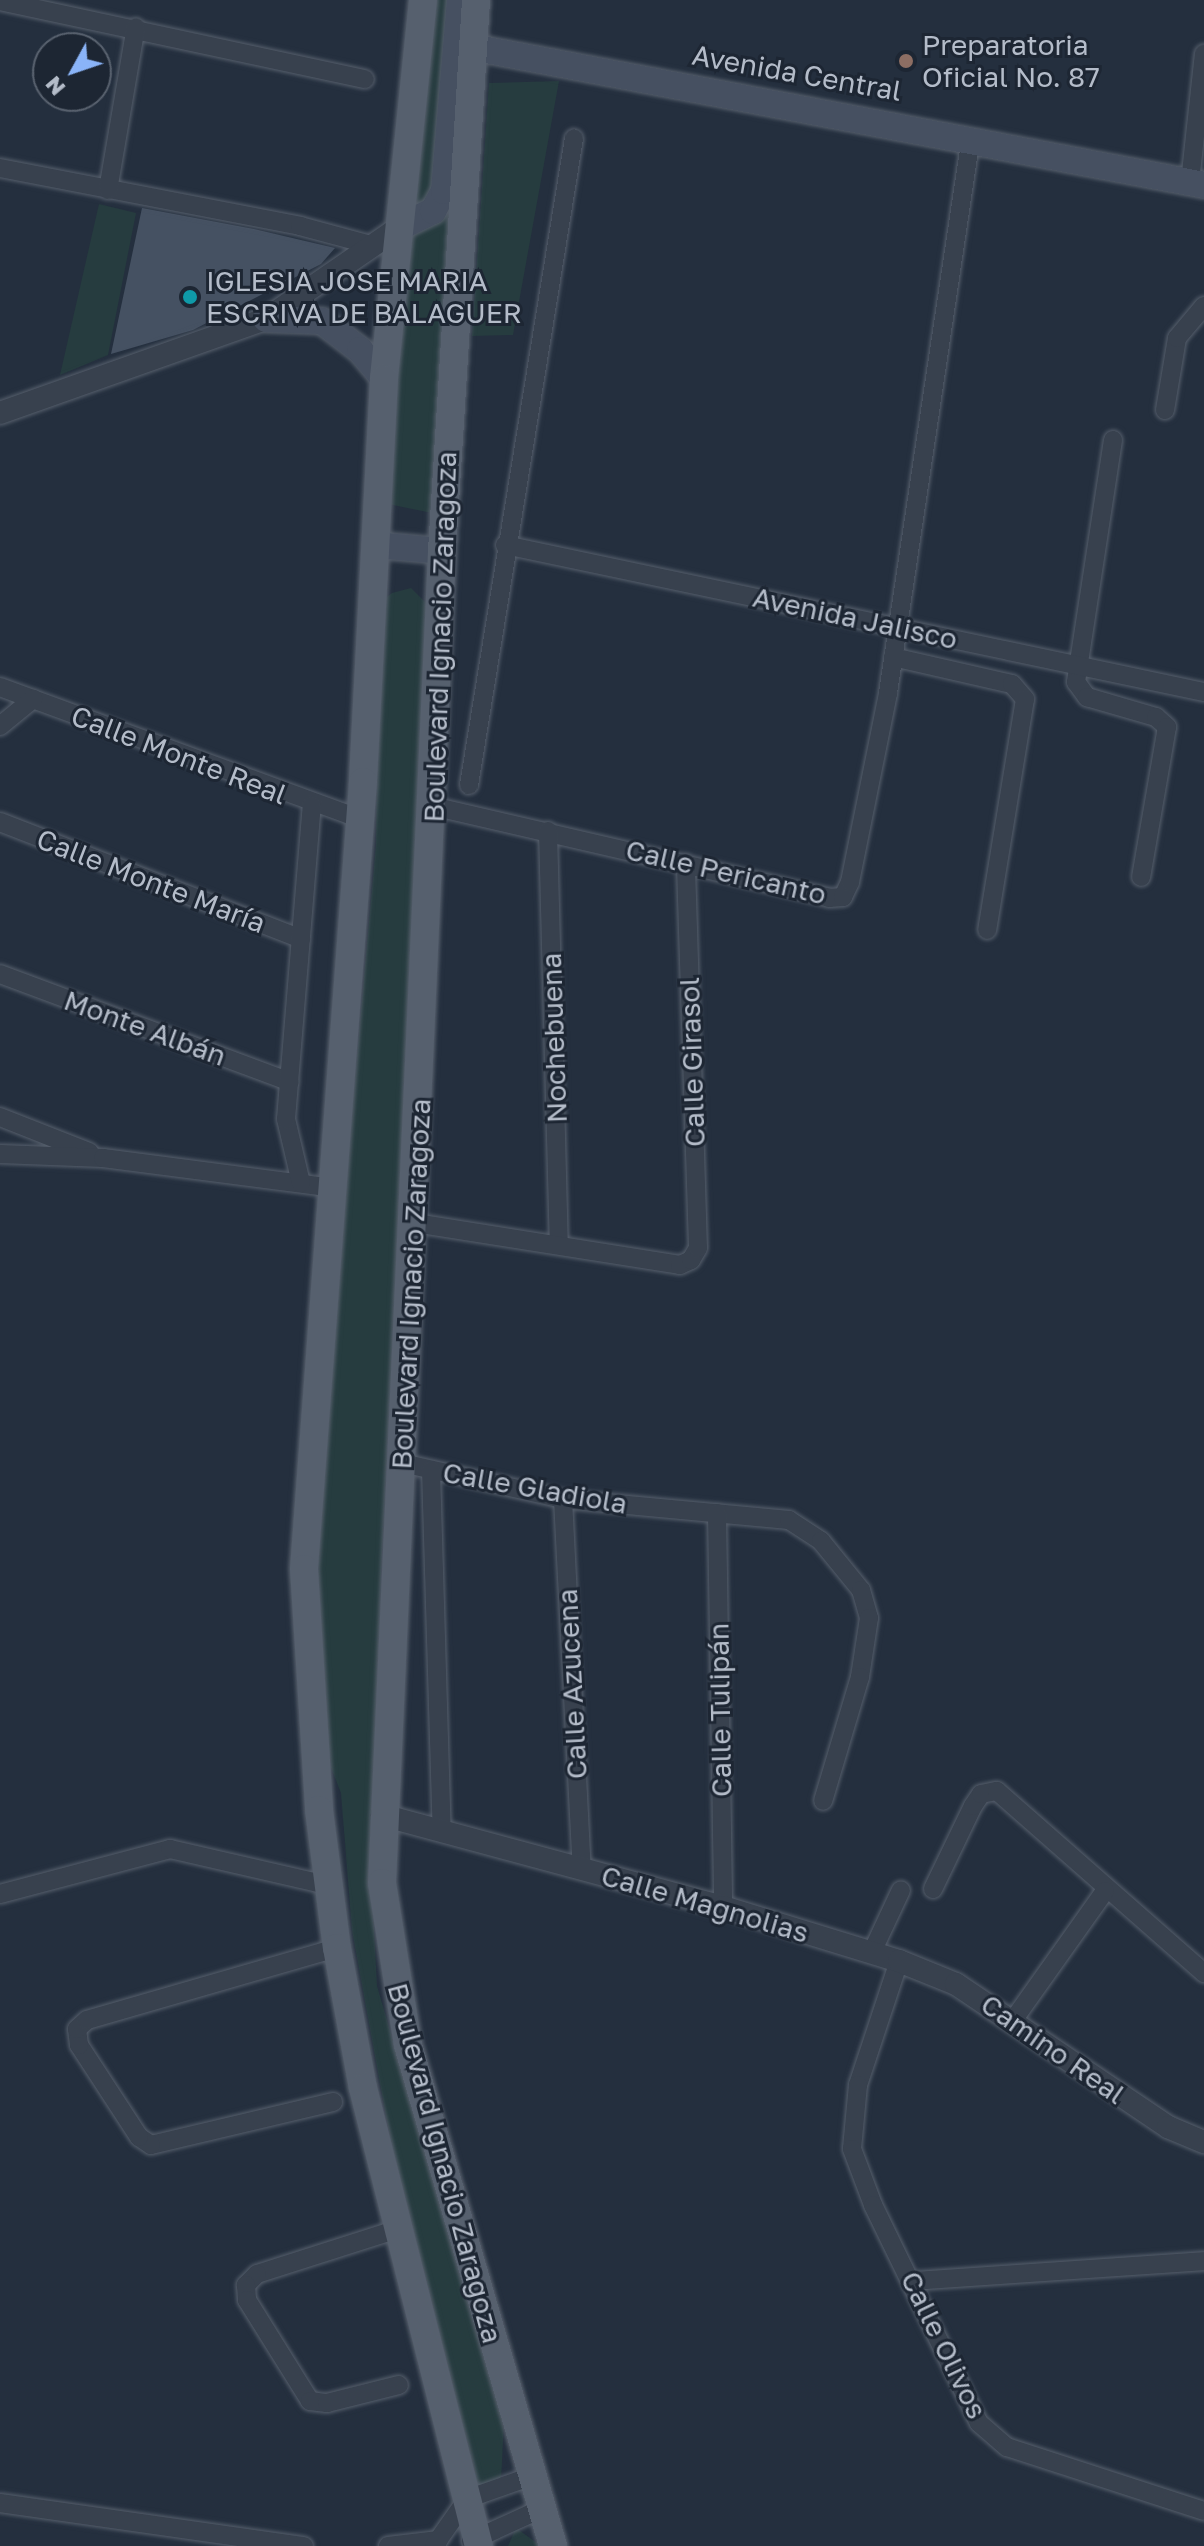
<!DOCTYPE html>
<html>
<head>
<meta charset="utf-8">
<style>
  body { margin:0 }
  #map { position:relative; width:1204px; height:2546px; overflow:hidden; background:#242f3e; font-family:"Golos Text",sans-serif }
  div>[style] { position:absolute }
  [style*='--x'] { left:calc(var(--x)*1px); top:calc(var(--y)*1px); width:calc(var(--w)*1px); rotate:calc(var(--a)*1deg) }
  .green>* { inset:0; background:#263c3f }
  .building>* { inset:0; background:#455162 }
  .roads { filter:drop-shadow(0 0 2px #565f6c) drop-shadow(0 0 2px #565f6c) }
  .minor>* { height:18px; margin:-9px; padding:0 9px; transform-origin:9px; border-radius:9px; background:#38414e }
  .tertiary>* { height:22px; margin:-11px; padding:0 11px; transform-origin:11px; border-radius:11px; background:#38414e }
  .secondary>* { height:26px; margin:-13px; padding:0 13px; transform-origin:13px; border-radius:13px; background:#465061 }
  .primary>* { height:28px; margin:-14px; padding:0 14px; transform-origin:14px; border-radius:14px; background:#56606e }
  .dots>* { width:22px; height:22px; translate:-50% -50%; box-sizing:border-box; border:4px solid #1d2633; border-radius:50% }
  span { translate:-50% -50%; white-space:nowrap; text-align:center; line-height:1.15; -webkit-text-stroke:6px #1d2633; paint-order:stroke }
  .poi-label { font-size:28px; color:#b4bcc9 }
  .left { translate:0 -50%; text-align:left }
  .street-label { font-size:28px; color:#b4bcc9 }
  .north { position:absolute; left:32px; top:32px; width:80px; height:80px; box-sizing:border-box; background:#1d2633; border:2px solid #59626f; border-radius:50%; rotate:230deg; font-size:22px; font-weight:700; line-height:32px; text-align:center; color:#b4bcc9 }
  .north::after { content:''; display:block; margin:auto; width:28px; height:36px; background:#8ab4f8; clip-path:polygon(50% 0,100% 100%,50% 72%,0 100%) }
</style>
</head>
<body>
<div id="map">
  <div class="green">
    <i style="clip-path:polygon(429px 0,452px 0,437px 182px,425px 206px,405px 213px)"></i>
    <i style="clip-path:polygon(559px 81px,513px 335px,472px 336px,489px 83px)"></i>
    <i style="clip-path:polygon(99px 204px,136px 213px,108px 355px,60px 375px)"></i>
    <i style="clip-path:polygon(450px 213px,432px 513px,388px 504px,408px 239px)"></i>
    <i style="clip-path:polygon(411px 588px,428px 605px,430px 618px,381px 1575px,373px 1909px,377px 1986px,504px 2421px,501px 2481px,477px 2489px,409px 2242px,352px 1930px,341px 1793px,319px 1737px,308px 1593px,376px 845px,378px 604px,392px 593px)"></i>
    <i style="clip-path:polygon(516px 2528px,541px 2546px,508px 2546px)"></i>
  </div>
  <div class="building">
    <i style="clip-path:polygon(142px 208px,254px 229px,335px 248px,321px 264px,193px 330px,111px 354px)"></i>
  </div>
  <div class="roads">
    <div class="minor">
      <i style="--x:0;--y:1;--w:373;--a:12.1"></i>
      <i style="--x:0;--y:168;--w:306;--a:10.9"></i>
      <i style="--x:300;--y:226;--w:73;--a:15"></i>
      <i style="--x:1190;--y:182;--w:129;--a:-83.8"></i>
      <i style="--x:108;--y:190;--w:165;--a:-80.3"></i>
      <i style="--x:1165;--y:410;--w:73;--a:-80.5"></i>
      <i style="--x:1177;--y:338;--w:42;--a:-49.8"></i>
      <i style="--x:1113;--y:440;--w:245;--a:98.7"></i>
      <i style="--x:1076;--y:682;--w:19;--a:54"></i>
      <i style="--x:1087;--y:697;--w:72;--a:16.2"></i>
      <i style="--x:1156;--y:717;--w:15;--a:42"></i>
      <i style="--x:1167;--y:727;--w:152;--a:99.8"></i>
      <i style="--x:505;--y:545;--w:714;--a:11.88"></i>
      <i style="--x:893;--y:657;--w:122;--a:12.8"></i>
      <i style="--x:1012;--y:684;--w:20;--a:49"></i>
      <i style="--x:1025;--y:699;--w:234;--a:99.3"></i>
      <i style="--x:0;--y:687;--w:383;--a:20.1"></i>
      <i style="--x:0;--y:726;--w:43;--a:-39.3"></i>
      <i style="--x:469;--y:785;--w:655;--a:-80.78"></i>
      <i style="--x:432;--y:806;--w:408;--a:13"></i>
      <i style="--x:829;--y:898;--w:14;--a:-4"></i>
      <i style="--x:843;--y:897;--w:17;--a:-65"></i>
      <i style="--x:850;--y:882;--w:193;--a:-78.6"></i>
      <i style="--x:888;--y:693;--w:562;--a:-81.51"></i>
      <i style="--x:0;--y:822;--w:323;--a:21.2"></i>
      <i style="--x:548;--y:831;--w:414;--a:88.5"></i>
      <i style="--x:0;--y:974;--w:309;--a:20.4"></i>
      <i style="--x:0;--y:1117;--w:96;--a:21.5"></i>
      <i style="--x:0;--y:1154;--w:103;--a:2.2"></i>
      <i style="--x:103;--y:1158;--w:232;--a:7.4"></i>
      <i style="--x:301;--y:1183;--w:66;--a:-103.2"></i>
      <i style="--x:286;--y:1119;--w:315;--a:-85.3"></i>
      <i style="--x:415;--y:1223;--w:268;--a:9"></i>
      <i style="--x:680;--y:1265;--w:12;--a:-24"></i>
      <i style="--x:691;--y:1260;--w:14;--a:-60"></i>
      <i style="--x:698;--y:1248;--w:385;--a:-91.8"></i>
      <i style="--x:402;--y:1463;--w:165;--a:12.6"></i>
      <i style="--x:563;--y:1499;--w:227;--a:5.3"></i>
      <i style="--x:789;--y:1520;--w:38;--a:33"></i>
      <i style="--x:821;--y:1541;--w:63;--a:50.8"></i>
      <i style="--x:861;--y:1590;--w:29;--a:74"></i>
      <i style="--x:869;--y:1618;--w:60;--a:98.7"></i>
      <i style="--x:860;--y:1677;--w:129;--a:106.6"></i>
      <i style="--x:431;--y:1470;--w:361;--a:88.3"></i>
      <i style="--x:563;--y:1499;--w:371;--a:87.1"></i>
      <i style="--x:717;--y:1513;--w:394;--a:89.1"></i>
      <i style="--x:933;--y:1889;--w:92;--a:-64.3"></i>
      <i style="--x:973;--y:1806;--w:14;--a:-56"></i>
      <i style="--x:981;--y:1794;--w:16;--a:-11"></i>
      <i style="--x:997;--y:1791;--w:276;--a:41.3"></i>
      <i style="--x:0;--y:1894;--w:176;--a:-14.8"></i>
      <i style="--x:170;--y:1849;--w:161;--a:12.9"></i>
      <i style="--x:872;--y:1952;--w:68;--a:-64.9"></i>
      <i style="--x:899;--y:1961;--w:131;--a:108.3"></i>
      <i style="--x:858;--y:2085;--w:64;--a:95.4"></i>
      <i style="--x:852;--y:2149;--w:60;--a:69.4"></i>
      <i style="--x:873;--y:2205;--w:242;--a:64.1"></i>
      <i style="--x:979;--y:2423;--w:37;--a:41"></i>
      <i style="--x:1007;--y:2447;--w:207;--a:18"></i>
      <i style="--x:1014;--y:2019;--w:157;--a:-54.6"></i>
      <i style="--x:333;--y:2102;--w:187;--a:166.7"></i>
      <i style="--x:151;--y:2145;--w:14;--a:-146"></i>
      <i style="--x:139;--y:2137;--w:110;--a:-123.1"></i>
      <i style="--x:79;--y:2045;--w:16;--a:-97"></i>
      <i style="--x:77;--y:2029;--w:13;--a:-42"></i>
      <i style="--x:87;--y:2020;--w:260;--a:-16.1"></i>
      <i style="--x:398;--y:2229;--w:148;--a:162.3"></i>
      <i style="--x:257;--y:2274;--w:16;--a:135"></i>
      <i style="--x:246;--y:2285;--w:15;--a:86"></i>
      <i style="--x:247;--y:2300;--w:119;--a:58"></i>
      <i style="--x:310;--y:2401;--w:17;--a:7"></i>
      <i style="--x:327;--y:2403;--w:74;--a:-14"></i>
      <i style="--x:913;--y:2281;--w:292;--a:-3.9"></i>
      <i style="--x:0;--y:2503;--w:307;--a:8.1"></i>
      <i style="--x:471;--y:2541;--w:77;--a:-24.6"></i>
      <i style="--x:388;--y:2546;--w:51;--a:-6.7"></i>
      <i style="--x:434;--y:2546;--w:57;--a:-54.9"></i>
      <i style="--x:467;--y:2499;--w:69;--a:-19.5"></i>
    </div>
    <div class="tertiary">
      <i style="--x:0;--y:413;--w:282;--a:-19.5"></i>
      <i style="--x:266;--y:319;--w:163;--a:-34.5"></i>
      <i style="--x:382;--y:1815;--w:353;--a:15.1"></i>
      <i style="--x:723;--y:1907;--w:184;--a:17.1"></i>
      <i style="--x:899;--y:1961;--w:61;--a:22"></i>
      <i style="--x:956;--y:1984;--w:256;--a:34"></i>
      <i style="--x:1168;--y:2127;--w:39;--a:23"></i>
    </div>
    <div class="secondary">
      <i style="--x:471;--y:47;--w:746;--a:10.66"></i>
      <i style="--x:400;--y:227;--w:37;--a:-26"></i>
      <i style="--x:433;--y:211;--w:23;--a:-61"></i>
      <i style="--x:444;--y:191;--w:192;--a:-85.2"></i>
      <i style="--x:266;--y:319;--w:56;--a:2"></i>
      <i style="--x:322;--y:321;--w:48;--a:37.3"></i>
      <i style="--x:360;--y:350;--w:38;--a:50"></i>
      <i style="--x:375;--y:545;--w:67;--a:5.1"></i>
    </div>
    <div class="primary">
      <i style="--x:423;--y:0;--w:381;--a:95.9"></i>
      <i style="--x:384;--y:379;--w:404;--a:93"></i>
      <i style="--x:363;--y:782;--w:789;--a:94.29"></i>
      <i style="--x:304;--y:1569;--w:241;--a:86.4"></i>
      <i style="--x:319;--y:1810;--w:139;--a:82.6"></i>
      <i style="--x:337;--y:1948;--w:142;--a:79.5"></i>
      <i style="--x:363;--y:2088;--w:472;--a:75.8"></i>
      <i style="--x:476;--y:0;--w:552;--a:93.53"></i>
      <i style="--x:442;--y:551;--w:1333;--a:92.58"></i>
      <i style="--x:382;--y:1883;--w:164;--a:80.9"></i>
      <i style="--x:408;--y:2045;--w:522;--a:73.86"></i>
    </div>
  </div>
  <div class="dots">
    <i style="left:906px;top:61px;background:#8d6e63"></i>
    <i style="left:190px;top:297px;background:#0f9aa8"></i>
  </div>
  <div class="poi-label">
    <span class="left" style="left:922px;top:61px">Preparatoria<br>Oficial No. 87</span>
    <span class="left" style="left:206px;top:297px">IGLESIA JOSE MARIA<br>ESCRIVA DE BALAGUER</span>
  </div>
  <div class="street-label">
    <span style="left:797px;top:73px;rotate:10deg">Avenida Central</span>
    <span style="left:855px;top:618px;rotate:12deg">Avenida Jalisco</span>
    <span style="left:440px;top:637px;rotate:-88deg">Boulevard Ignacio Zaragoza</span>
    <span style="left:179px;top:755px;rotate:21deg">Calle Monte Real</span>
    <span style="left:726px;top:872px;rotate:13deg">Calle Pericanto</span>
    <span style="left:151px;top:881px;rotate:21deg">Calle Monte María</span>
    <span style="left:145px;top:1028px;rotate:20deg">Monte Albán</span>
    <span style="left:554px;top:1038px;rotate:-92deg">Nochebuena</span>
    <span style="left:692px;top:1062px;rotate:-92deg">Calle Girasol</span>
    <span style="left:411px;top:1284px;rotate:-87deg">Boulevard Ignacio Zaragoza</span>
    <span style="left:535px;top:1488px;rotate:10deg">Calle Gladiola</span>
    <span style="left:572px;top:1684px;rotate:-93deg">Calle Azucena</span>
    <span style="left:720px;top:1710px;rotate:-91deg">Calle Tulipán</span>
    <span style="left:705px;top:1904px;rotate:16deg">Calle Magnolias</span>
    <span style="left:1053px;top:2049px;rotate:35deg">Camino Real</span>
    <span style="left:445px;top:2163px;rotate:75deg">Boulevard Ignacio Zaragoza</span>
    <span style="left:944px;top:2345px;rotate:64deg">Calle Olivos</span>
  </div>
  <div class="north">N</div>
</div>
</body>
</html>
